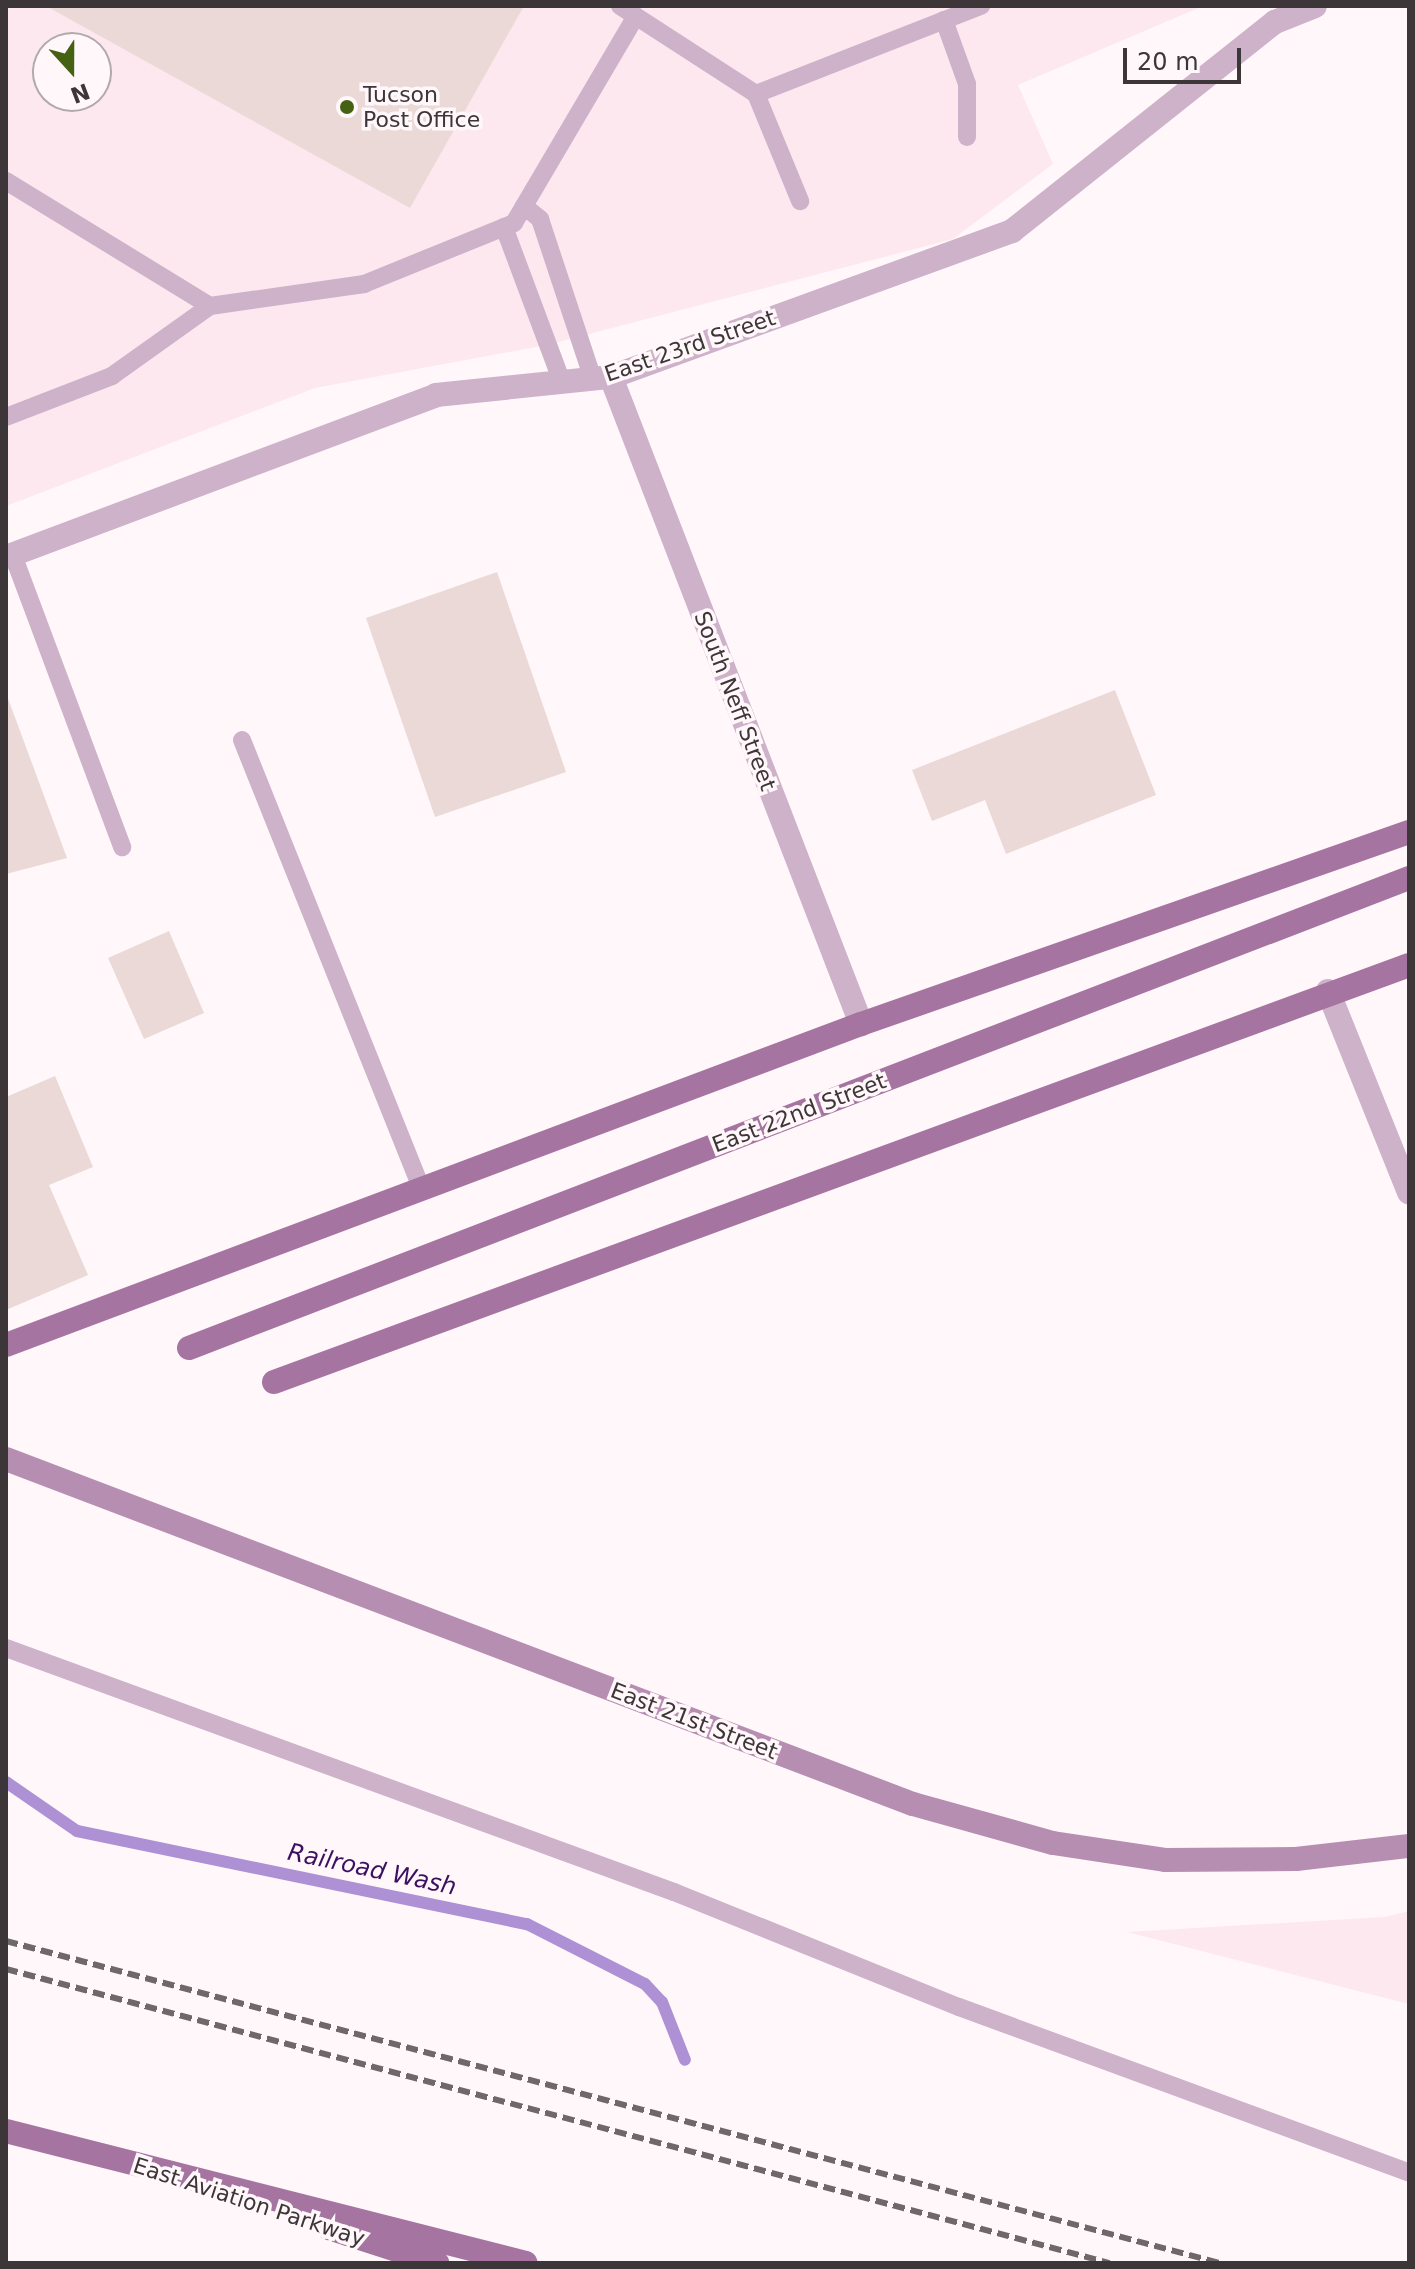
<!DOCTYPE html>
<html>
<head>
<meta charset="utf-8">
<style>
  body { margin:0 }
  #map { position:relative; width:1415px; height:2269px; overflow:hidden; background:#fff7fa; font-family:"DejaVu Sans",sans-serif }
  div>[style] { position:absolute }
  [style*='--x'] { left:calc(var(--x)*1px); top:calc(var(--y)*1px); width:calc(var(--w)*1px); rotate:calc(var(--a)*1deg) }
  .built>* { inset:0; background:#fde8ef }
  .stream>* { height:12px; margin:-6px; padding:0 6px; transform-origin:6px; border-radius:6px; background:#ae91d5 }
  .building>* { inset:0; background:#ebd9d7 }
  .lane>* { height:18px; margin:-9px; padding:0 9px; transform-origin:9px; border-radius:9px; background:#cdb2ca }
  .street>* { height:24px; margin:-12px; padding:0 12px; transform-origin:12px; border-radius:12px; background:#cdb2ca }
  .secondary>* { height:24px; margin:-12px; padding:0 12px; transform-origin:12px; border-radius:12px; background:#b68eb2 }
  .primary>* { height:24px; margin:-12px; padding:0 12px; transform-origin:12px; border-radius:12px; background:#a574a1 }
  .rail>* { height:6px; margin-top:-3px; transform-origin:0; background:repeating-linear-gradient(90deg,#6f686a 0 12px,transparent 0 18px) }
  .dots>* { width:22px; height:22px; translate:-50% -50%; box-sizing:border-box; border:4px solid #fff7fa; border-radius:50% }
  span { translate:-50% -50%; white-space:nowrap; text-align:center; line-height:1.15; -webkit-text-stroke:7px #fff7fa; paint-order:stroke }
  .poi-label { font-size:22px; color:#3d3638 }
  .left { translate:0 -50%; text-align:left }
  .street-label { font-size:22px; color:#3d3638 }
  .water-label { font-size:24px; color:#3c1061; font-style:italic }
  .frame { position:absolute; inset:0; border:8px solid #3d3638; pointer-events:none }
  .north { position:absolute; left:32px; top:32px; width:80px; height:80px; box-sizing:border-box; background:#fff7fa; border:2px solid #b1aaac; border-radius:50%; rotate:159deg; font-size:22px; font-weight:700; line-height:32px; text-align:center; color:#3d3638 }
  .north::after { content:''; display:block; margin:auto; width:28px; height:36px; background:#456213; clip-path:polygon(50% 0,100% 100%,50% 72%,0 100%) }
  .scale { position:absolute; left:1123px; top:48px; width:118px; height:36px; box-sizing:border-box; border:4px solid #3d3638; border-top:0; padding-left:10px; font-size:24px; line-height:28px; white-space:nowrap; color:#3d3638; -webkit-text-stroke:6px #fff7fa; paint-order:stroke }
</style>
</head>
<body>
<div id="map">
  <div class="built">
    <i style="clip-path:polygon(evenodd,6px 6px,1203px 6px,1018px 85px,1053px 164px,953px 239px,547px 345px,315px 388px,6px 506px,6px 6px,48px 48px,96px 48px,96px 96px,48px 96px,48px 48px)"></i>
    <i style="clip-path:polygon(1409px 1911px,1409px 2004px,1127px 1932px,1385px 1917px)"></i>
  </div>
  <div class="stream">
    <i style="--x:6;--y:1782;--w:86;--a:34.6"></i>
    <i style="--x:77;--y:1831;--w:460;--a:11.7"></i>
    <i style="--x:527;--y:1924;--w:132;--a:27"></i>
    <i style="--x:645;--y:1984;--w:25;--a:47"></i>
    <i style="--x:662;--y:2002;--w:62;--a:68.4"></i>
  </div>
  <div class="building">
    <i style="clip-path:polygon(46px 6px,524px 6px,410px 208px)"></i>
    <i style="clip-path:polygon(497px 572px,566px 772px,435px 817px,366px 618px)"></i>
    <i style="clip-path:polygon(1115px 690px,1156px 795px,1006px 854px,985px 800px,932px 821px,912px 770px)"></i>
    <i style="clip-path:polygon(6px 693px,67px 858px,6px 874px)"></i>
    <i style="clip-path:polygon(169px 931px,204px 1013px,144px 1039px,108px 958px)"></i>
    <i style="clip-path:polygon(55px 1076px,93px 1167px,49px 1185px,88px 1275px,6px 1310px,6px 1097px)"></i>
  </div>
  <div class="lane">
    <i style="--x:620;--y:6;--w:162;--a:32.9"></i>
    <i style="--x:756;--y:94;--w:242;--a:-21.4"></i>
    <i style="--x:944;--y:20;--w:68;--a:70.2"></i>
    <i style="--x:967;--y:84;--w:53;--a:90"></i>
    <i style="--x:756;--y:94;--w:116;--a:67.6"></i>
    <i style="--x:6;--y:181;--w:239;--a:31.5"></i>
    <i style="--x:210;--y:306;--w:120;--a:144.5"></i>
    <i style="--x:112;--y:376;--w:114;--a:158.9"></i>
    <i style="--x:524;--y:206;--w:21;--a:39"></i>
    <i style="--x:540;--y:219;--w:169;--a:71.7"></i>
    <i style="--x:504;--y:227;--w:165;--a:69.5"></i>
    <i style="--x:210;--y:306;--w:156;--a:-8.1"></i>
    <i style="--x:364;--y:284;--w:162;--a:-22.1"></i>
    <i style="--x:514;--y:223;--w:240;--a:-59.5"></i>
    <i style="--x:13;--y:555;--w:312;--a:69.5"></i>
    <i style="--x:242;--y:740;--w:484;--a:68.2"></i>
    <i style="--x:6;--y:1648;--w:711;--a:20.07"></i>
    <i style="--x:674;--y:1892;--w:307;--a:22"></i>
    <i style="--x:959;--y:2007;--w:480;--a:20.2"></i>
  </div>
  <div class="street">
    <i style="--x:611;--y:377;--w:694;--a:68.87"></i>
    <i style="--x:6;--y:557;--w:460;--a:-20.6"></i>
    <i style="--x:436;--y:395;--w:176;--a:-5.9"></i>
    <i style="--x:611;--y:377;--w:427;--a:-20"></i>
    <i style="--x:1012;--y:231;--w:336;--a:-38.5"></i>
    <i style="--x:1275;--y:22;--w:43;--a:-21.8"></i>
    <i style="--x:1328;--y:991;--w:217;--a:68.1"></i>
  </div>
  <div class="secondary">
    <i style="--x:6;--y:1459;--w:970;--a:20.83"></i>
    <i style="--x:913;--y:1804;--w:145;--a:15.6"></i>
    <i style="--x:1053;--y:1843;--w:113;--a:8.6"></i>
    <i style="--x:1165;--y:1860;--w:131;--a:-0.4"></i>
    <i style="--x:1296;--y:1859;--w:114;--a:-6.6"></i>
  </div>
  <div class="primary">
    <i style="--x:6;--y:1345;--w:913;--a:-20.58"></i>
    <i style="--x:861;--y:1024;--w:581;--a:-19.31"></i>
    <i style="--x:189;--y:1348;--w:1307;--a:-21.07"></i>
    <i style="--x:274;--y:1382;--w:1209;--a:-20.17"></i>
    <i style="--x:6;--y:2131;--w:536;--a:14.24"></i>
    <i style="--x:329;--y:2228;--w:114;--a:18"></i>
  </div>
  <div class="rail">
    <i style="--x:6;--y:1941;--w:1256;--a:14.86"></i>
    <i style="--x:6;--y:1969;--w:1142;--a:14.92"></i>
  </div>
  <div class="dots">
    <i style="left:347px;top:107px;background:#456213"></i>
  </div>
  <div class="poi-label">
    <span class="left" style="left:363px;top:107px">Tucson<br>Post Office</span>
  </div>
  <div class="street-label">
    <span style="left:690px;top:346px;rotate:-19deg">East 23rd Street</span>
    <span style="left:735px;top:701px;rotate:69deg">South Neff Street</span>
    <span style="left:799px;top:1113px;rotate:-21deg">East 22nd Street</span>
    <span style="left:694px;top:1721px;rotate:21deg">East 21st Street</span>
    <span style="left:249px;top:2202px;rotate:18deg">East Aviation Parkway</span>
  </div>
  <div class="water-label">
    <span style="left:372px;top:1870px;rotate:12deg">Railroad Wash</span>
  </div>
  <div class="frame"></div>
  <div class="north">N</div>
  <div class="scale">20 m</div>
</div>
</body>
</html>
